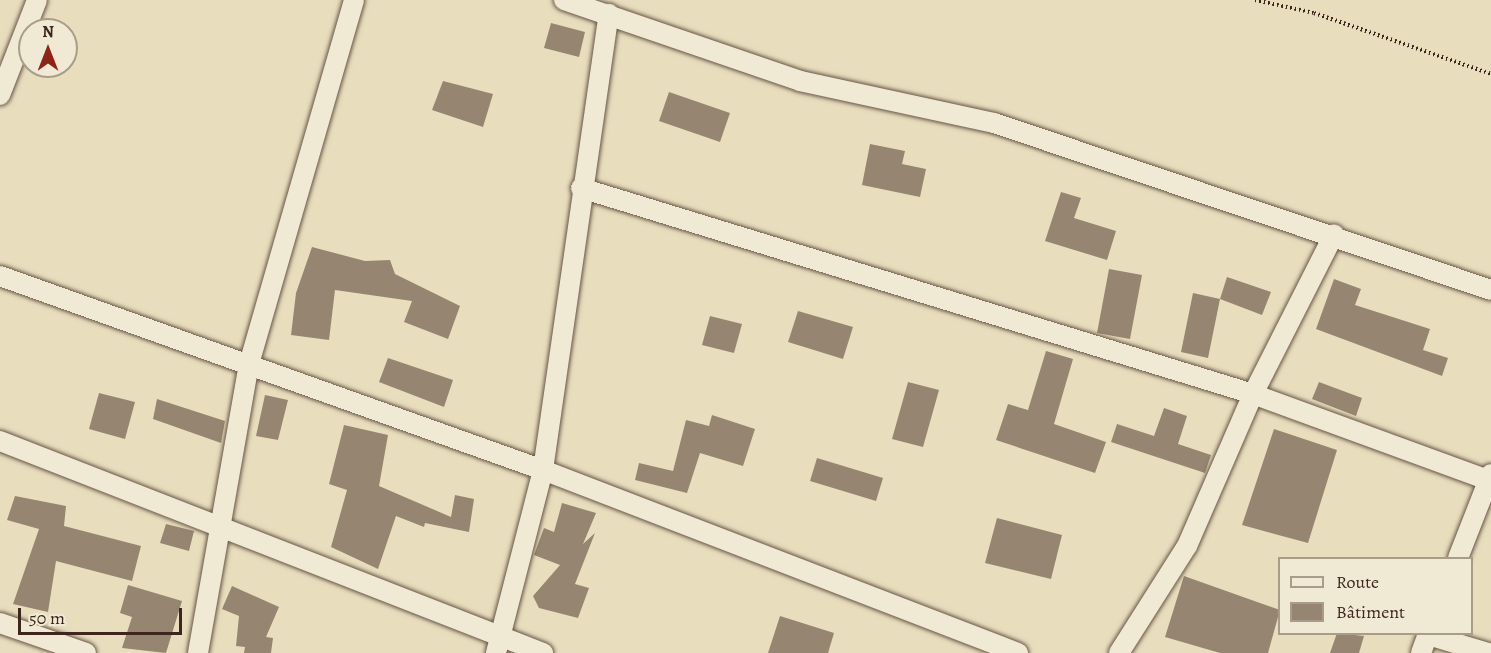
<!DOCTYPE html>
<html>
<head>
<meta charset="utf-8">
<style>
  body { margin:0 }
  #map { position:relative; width:1491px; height:653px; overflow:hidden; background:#e8debe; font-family:Alegreya,serif }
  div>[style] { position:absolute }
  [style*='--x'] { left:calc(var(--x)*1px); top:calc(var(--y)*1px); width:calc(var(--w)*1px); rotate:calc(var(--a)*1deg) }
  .building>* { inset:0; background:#968671 }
  .path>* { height:4px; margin-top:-2px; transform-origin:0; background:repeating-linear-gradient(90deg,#3e261d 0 1.5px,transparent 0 4.5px) }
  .roads { filter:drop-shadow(0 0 2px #685445) drop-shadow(0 0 2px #685445) }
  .street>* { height:20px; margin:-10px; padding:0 10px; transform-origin:10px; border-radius:10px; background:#f0ead5 }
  span { translate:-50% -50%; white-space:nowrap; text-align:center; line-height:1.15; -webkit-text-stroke:4.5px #f0ead5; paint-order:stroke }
  .legend { position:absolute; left:1278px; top:557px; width:195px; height:78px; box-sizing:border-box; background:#f0ead5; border:2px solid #a99c8b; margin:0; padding:8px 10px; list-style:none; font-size:18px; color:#3e261d }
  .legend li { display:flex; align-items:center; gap:12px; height:30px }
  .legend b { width:30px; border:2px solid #a99c8b }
  .north { position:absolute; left:18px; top:18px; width:60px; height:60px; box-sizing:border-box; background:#f0ead5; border:2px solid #a99c8b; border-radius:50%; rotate:0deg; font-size:16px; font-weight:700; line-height:24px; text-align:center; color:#3e261d }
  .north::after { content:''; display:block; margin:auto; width:21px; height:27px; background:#8f2418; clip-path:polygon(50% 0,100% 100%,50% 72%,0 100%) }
  .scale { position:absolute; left:18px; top:608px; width:164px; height:27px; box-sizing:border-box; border:3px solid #3e261d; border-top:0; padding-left:8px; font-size:18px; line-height:21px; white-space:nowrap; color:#3e261d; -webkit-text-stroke:4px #f0ead5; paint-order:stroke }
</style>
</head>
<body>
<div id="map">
  <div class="building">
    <i style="clip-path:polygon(551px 23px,585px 32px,579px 57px,544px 48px)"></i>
    <i style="clip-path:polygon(443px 81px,493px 94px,483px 127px,432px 110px)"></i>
    <i style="clip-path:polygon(669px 92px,730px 113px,720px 142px,659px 121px)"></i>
    <i style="clip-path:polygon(870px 144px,905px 151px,902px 164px,926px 169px,920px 197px,862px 185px)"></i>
    <i style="clip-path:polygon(1061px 192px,1081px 198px,1074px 218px,1116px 231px,1107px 260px,1045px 241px)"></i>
    <i style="clip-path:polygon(312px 247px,365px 261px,390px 260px,395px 274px,460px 306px,448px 339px,404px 322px,412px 301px,335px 290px,329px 340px,291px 335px,296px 293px)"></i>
    <i style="clip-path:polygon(1109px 269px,1142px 275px,1130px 339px,1097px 333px)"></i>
    <i style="clip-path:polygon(1227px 277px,1271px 292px,1262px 315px,1220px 299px)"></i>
    <i style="clip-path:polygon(1334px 279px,1361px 289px,1355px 305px,1430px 329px,1423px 350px,1448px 358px,1442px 376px,1316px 329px)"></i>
    <i style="clip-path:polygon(1193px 293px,1220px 299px,1208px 358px,1181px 352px)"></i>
    <i style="clip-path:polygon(798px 311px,853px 327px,843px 359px,788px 342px)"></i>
    <i style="clip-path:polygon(710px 316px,742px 324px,734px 353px,702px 345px)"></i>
    <i style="clip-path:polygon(1046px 351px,1073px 359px,1054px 424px,1106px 442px,1095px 473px,996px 440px,1008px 404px,1028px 410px)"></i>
    <i style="clip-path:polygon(388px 358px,453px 380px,444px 407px,379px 382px)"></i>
    <i style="clip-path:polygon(908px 382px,939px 390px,923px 447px,892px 439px)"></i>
    <i style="clip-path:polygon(1319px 382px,1362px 398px,1356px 416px,1312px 399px)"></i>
    <i style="clip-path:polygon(99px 393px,135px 402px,125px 439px,89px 429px)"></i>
    <i style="clip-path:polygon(265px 395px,288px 400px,278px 440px,256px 436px)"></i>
    <i style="clip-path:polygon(157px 399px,225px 421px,221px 443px,153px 419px)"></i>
    <i style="clip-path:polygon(1164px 408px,1187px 416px,1178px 444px,1211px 455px,1205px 473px,1111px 442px,1117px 424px,1154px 436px)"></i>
    <i style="clip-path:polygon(712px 415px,755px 429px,743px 466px,700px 453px,687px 493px,635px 480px,639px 463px,673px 471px,686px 420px,709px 426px)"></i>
    <i style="clip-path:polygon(344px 425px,388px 435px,379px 486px,451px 517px,455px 495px,474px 499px,469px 532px,425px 523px,424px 527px,396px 516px,378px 569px,331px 547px,347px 490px,329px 484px)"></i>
    <i style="clip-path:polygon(1274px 429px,1337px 450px,1308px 543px,1242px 525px)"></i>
    <i style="clip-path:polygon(817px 458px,883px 478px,876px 501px,810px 481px)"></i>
    <i style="clip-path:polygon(15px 496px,66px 506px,64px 526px,141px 546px,132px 581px,56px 561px,48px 612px,13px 604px,39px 529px,7px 520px)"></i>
    <i style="clip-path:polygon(562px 503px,596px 513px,583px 544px,595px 533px,575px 584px,589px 588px,578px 618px,539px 608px,533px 596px,560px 565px,534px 555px,544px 528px,554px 532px)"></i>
    <i style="clip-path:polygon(997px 518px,1062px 535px,1051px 579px,985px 563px)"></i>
    <i style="clip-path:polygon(166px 524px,194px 531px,189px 551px,160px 543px)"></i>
    <i style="clip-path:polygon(1184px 576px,1280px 610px,1268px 653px,1220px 653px,1165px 637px)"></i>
    <i style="clip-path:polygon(128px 585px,182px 601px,166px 653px,122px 648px,132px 617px,120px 613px)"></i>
    <i style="clip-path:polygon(232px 586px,279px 607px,266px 637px,273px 638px,271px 653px,244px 653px,245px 647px,236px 646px,239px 616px,222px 609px)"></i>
    <i style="clip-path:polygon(780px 616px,834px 633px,828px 653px,768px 653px)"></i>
    <i style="clip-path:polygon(1337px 633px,1364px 636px,1359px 653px,1330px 653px)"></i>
  </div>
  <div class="path">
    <i style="--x:1255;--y:0;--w:60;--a:12.4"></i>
    <i style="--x:1314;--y:13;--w:187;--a:19"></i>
  </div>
  <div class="roads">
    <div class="street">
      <i style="--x:564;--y:0;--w:250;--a:18.9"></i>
      <i style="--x:800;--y:81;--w:198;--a:12.2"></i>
      <i style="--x:994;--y:123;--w:524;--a:18.57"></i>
      <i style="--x:0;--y:95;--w:102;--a:-68.7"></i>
      <i style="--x:581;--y:188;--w:703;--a:17.04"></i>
      <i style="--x:1253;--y:394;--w:253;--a:20.1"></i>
      <i style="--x:0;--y:276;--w:577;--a:19.66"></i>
      <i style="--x:543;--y:470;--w:509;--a:21.07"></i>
      <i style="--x:0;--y:441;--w:583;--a:21.33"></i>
      <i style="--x:1458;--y:558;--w:90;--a:-68.6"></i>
      <i style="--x:0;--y:623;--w:91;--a:19.2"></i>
      <i style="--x:1428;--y:635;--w:63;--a:16.7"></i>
      <i style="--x:198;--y:653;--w:293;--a:-80"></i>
      <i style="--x:249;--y:364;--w:379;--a:-73.9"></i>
      <i style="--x:496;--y:653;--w:189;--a:-75.6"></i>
      <i style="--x:543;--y:470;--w:461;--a:-81.8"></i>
      <i style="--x:1119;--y:653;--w:127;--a:-57.6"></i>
      <i style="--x:1187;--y:546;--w:166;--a:-66.5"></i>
      <i style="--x:1253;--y:394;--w:179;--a:-63.1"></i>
      <i style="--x:1421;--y:653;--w:20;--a:-70"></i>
    </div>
  </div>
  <ul class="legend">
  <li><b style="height:8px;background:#f0ead5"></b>Route</li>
  <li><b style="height:16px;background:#968671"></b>Bâtiment</li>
  </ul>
  <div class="north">N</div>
  <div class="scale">50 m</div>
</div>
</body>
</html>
